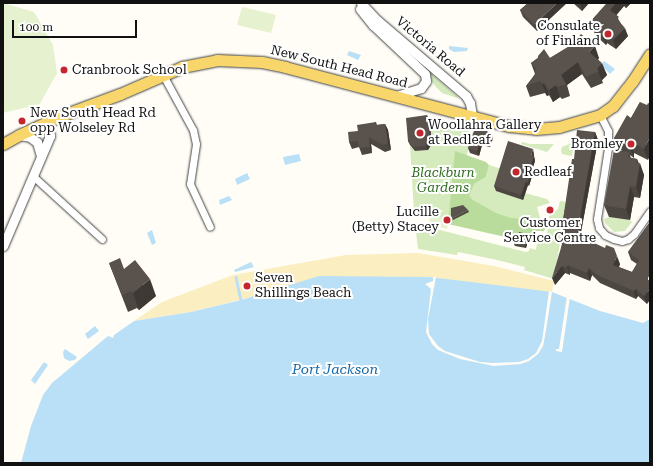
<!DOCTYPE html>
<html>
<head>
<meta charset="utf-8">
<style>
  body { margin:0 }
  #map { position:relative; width:653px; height:466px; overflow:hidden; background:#fffdf5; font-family:"Roboto Serif",serif }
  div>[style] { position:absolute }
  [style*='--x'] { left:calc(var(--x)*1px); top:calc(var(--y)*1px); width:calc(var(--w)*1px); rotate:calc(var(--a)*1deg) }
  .green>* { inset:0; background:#d5ebbd }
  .forest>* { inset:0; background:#b9dc9c }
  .sand>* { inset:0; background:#fbeec1 }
  .pitch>* { inset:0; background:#e6f2cf }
  .water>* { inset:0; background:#b9e0f7 }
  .pier>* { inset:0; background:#fffdf5 }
  .stream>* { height:2.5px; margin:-1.25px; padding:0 1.25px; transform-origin:1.25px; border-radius:1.25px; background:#b9e0f7 }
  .roads { filter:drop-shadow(0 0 1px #444) drop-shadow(0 0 1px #444) }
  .minor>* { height:7px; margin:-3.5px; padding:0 3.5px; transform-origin:3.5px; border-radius:3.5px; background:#fff }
  .tertiary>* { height:9px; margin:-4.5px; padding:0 4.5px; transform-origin:4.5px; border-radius:4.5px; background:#fff }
  .primary>* { height:11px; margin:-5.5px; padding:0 5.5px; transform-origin:5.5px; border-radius:5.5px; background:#f9d66b }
  .wall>* { inset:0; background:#4d4742 }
  .shaded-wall>* { inset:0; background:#3f3936 }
  .building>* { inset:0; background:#5a524d }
  .dots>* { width:11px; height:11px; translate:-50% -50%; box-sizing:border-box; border:2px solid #fff; border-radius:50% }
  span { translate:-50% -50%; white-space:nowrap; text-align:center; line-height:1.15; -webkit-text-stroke:4px #fff; paint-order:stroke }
  .poi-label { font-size:13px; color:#111 }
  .right { translate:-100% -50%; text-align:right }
  .left { translate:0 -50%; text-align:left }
  .street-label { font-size:13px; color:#111 }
  .park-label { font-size:13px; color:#2f6b1f; font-style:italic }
  .water-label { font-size:14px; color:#1768a6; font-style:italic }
  .frame { position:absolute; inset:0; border:4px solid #111; pointer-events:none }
  .scale { position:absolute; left:12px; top:20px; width:125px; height:18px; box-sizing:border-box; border:2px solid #111; border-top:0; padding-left:5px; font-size:12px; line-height:14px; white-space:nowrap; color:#111; -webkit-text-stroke:3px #fff; paint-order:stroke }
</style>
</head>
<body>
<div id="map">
  <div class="green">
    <i style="clip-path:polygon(429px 72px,458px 97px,457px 98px,442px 93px,436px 87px,432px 82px)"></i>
    <i style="clip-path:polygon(429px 120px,474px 133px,467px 154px,474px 184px,486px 177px,489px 165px,502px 169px,525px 193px,547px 199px,550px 203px,537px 207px,541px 221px,545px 220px,547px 225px,544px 231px,536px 231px,534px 240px,529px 239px,529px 237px,448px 224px,449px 220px,414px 212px,410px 145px,415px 151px,428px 150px,432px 143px)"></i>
    <i style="clip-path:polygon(522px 142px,530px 144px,554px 144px,547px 152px,521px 144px)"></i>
    <i style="clip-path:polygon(574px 142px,572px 156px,562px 154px,561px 150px,562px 147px)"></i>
    <i style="clip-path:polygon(560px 201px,567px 202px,563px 227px,550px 224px,549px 216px,558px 209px)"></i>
    <i style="clip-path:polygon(609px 217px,630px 220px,632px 222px,625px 231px,614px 232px,605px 223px,604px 219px)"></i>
    <i style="clip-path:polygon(415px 223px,424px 231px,440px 230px,526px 252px,529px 251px,530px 248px,536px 250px,537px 241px,540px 241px,540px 239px,538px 238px,539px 234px,546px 235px,549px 226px,560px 229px,562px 231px,554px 279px,524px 270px,525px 267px,493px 259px,458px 252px,457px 255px,418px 249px)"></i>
  </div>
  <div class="forest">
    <i style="clip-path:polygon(455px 151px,486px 162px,489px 165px,486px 177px,474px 184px,469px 196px,473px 200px,496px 213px,511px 218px,524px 219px,540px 218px,541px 221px,545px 220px,547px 225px,544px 231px,536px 231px,534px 240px,529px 239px,529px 237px,519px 240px,448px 224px)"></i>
  </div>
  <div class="sand">
    <i style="clip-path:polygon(418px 253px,494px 266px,554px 281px,552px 292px,259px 295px,191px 312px,134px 321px,162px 302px,233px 275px,346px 255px)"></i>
  </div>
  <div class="pitch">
    <i style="clip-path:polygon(3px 3px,34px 12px,53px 45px,57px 73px,40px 104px,3px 113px)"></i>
    <i style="clip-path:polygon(242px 7px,276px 15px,271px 33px,237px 25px)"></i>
    <i style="clip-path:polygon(430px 216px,449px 220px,447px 229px,429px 224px)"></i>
  </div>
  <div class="water">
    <i style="clip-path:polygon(449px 46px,468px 48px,467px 51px,454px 52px,449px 49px)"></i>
    <i style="clip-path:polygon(349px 51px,361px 55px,358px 60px,347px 55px)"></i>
    <i style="clip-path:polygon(604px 61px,615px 69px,610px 74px,601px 65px)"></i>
    <i style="clip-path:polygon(299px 154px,301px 161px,285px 165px,283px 157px)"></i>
    <i style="clip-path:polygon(247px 173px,250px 179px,237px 185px,235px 179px)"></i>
    <i style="clip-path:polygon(229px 196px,232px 200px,220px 205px,219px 200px)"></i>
    <i style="clip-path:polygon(152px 230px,156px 243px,152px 245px,147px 233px)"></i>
    <i style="clip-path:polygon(251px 262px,254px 267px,235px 272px,234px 270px)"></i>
    <i style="clip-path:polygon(319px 276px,430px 277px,552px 292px,600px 311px,643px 323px,650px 319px,650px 463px,21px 463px,31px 426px,43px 395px,52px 383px,108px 336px,113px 338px,114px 335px,134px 321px,191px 312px,241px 300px)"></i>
    <i style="clip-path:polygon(95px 326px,99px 331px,88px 339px,85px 334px)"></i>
    <i style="clip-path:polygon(65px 349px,77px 357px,75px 360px,69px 361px,64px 358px,63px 352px)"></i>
    <i style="clip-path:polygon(44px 362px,48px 365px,35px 384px,31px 380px)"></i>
  </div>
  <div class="pier">
    <i style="clip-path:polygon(433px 277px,436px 277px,428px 319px,429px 334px,438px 346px,445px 351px,480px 362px,493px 363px,519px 362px,528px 359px,536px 353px,542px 341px,549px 291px,552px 292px,545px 336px,543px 346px,538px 354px,529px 361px,521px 364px,494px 366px,460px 359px,438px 350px,432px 344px,426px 332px,431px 289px,425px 284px,433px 281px)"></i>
    <i style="clip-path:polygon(567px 296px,570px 297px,562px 352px,556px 351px,556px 349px,559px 349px)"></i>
  </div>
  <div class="stream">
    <i style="--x:236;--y:277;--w:24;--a:78"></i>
  </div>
  <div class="roads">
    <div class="minor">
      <i style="--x:163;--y:75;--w:63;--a:61.4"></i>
      <i style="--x:193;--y:130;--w:14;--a:78"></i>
      <i style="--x:196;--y:144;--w:40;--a:98.5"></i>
      <i style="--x:190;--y:184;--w:47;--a:65.1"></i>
      <i style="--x:600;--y:115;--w:18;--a:63"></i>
      <i style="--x:608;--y:131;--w:17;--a:90"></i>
      <i style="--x:608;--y:148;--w:72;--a:98.8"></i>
      <i style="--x:597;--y:219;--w:9;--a:77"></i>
      <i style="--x:599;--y:228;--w:9;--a:49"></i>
      <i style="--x:605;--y:235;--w:10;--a:24"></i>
      <i style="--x:614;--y:239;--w:8;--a:14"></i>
      <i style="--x:622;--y:241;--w:6;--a:-18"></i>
      <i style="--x:628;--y:239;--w:8;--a:-40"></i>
      <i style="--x:634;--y:234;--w:28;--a:-55"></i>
      <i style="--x:34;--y:177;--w:92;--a:42.4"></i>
    </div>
    <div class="tertiary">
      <i style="--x:361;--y:3;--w:25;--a:47"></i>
      <i style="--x:378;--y:21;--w:116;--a:40.4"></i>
      <i style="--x:466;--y:96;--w:8;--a:60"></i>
      <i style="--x:470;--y:103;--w:13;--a:81"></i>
      <i style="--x:360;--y:9;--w:21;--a:51"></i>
      <i style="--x:373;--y:25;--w:71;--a:43.3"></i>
      <i style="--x:425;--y:74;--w:7;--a:82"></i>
      <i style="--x:426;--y:81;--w:9;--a:126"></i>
      <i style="--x:421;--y:88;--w:26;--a:162"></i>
      <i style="--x:19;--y:135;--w:11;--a:10"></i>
      <i style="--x:30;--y:137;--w:9;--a:36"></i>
      <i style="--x:37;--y:142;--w:15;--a:74"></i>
      <i style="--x:3;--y:246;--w:120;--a:-66.9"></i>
      <i style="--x:50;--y:136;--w:14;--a:-102"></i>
    </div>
    <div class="primary">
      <i style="--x:3;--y:144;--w:18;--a:-29"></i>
      <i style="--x:19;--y:135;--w:43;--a:-24.8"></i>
      <i style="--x:58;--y:117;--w:66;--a:-20.4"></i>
      <i style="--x:120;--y:94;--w:68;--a:-23.5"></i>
      <i style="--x:182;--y:67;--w:36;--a:-11"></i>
      <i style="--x:217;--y:60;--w:45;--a:2.5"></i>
      <i style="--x:262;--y:62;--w:24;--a:12"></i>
      <i style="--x:285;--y:67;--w:232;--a:14.8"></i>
      <i style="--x:509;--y:126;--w:27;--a:6"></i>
      <i style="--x:536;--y:129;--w:23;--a:-5"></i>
      <i style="--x:559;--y:127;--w:43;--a:-16.3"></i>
      <i style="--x:600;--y:115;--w:16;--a:-35"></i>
      <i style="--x:613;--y:106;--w:31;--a:-52"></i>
      <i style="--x:632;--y:82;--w:33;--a:-57"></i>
    </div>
  </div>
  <div class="wall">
    <i style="clip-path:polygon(528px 3px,537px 31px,523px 17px,520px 10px)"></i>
    <i style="clip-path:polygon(573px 3px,589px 3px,582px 11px)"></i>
    <i style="clip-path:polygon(607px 3px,631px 3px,626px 8px,624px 6px,616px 15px,628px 36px,616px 49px,607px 43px,606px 45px,595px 35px,591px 21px)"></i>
    <i style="clip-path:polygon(573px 44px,599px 58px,598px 59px,607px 75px,602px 80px,603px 83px,591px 88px,582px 74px,567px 85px,570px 96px,562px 99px,560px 97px,553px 102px,549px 95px,547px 96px,545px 93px,530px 97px,526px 86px,535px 74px,531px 63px,538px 58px,538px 56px,550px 58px)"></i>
    <i style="clip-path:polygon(640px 102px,648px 160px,634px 153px,634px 158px,630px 155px,631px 158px,637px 159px,644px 175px,640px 198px,634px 197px,630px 220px,609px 217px,604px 205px,622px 151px,619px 149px,614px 138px,631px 118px)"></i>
    <i style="clip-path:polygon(429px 120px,432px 143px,428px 150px,415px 151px,410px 145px,408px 141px)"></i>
    <i style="clip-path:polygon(376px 122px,377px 125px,385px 124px,388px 130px,391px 150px,385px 152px,371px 144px,372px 153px,362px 155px,359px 147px,352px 149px,349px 142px,358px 131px)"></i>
    <i style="clip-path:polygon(595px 132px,598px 140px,580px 237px,620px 264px,619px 267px,632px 272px,637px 264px,631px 260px,628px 252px,650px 222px,647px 304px,638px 296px,636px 299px,600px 283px,592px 275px,590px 281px,570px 273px,570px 275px,565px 273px,555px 285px,562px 244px,560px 240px,565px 225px,563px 220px,574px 159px)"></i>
    <i style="clip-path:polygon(488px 133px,492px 134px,493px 138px,490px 147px,482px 145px,479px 156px,470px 153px,468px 148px)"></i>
    <i style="clip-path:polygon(534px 154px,534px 156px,535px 161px,531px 173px,532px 176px,529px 186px,528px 185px,523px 200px,496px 191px,494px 186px)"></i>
    <i style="clip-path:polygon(468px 210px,469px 212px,451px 221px,451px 219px)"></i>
    <i style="clip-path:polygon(529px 237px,526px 248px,515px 246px,514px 244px)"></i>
    <i style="clip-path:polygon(109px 263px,124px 269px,156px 296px,139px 310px,137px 308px,128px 312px)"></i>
  </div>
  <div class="shaded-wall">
    <i style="clip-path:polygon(557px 3px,567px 3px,537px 31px,534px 25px)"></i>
    <i style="clip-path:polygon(581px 3px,589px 3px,582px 11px,580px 4px)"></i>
    <i style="clip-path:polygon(616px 3px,623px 3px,624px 6px,614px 18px,610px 10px)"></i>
    <i style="clip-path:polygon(624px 3px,631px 3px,626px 8px)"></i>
    <i style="clip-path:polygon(625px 28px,628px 36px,616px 49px,613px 40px)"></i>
    <i style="clip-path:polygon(604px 35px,607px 43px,606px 45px,603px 36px)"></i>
    <i style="clip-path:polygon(595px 46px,599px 58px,594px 64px,589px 52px)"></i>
    <i style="clip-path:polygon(578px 62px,582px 74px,567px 85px,561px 75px)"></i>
    <i style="clip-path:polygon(602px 63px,607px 75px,602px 80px,597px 69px)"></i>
    <i style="clip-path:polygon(544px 83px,549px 95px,547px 96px,542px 84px)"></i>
    <i style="clip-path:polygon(556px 85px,560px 97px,553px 102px,549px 90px)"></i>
    <i style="clip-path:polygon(427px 115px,429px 120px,432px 143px,428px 150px,426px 146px)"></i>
    <i style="clip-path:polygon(385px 124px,388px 130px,391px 150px,388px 143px)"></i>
    <i style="clip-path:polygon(595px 132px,598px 140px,579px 243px,577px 235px)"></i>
    <i style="clip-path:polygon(492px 134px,493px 138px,490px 147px,489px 143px)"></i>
    <i style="clip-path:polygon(369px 137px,371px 144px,372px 153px,370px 147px)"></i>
    <i style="clip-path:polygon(650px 137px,650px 156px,648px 160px,644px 149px)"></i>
    <i style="clip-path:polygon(481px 140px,482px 145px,479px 156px,477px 151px)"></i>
    <i style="clip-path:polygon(630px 141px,634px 153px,634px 158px,629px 146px)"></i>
    <i style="clip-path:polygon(533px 149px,534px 154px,532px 160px,531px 156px)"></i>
    <i style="clip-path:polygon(534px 156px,535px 161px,531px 173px,532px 176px,529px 186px,528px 182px,529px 171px)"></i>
    <i style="clip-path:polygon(637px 159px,639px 166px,640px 163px,644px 175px,640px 198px,636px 187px)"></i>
    <i style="clip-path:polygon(526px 181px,528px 185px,523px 200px,521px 195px)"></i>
    <i style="clip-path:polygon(630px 186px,634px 197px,630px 220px,626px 209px)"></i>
    <i style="clip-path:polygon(528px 234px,529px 237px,526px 248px,525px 246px)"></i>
    <i style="clip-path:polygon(617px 256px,620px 264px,616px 273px,613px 265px)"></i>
    <i style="clip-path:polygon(568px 265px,570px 273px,570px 275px,567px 267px)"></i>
    <i style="clip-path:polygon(562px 266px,565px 273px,555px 285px,552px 278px)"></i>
    <i style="clip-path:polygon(589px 268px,592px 275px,590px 281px,587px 273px)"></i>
    <i style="clip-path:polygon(150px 279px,156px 296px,139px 310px,133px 293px)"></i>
    <i style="clip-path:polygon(636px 289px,638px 296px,636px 299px,634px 291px)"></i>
    <i style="clip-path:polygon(650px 289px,650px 300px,647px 304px,644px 296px)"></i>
  </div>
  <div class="building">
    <i style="clip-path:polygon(528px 3px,557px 3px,534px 25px,520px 10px)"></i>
    <i style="clip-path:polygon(607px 3px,616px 3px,610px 10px,619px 17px,617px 19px,625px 28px,613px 40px,604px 35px,603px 36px,592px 27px,594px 24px,591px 21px)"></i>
    <i style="clip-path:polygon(581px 34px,595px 46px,589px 52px,602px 63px,597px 69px,599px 71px,586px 77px,578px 62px,561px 75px,566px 84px,557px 87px,556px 85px,549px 90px,544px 83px,542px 84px,540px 81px,526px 86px,536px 74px,534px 71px,536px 69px,531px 63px,539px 57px,538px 56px,544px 49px,550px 58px,573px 44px)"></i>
    <i style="clip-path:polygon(640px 102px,647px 105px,648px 103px,650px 104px,650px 137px,644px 149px,630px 141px,629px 146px,614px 138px,627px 115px,631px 118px)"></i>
    <i style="clip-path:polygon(427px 115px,430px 138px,426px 146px,413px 147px,408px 141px,406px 118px)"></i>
    <i style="clip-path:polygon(376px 122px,376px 125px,385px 124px,388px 143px,383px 145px,369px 137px,370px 147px,359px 148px,358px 141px,349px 142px,348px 132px,358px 131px,357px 125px)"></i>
    <i style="clip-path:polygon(475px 128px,488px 131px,487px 132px,492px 134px,489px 143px,481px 140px,477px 151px,468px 148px)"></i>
    <i style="clip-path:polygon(577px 130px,595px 132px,577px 235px,605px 248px,606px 245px,614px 248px,617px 256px,613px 265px,632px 272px,639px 260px,628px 252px,650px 222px,650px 275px,647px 279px,650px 281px,650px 289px,644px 296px,636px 289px,634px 291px,597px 275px,589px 268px,587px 273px,568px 265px,567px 267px,562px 266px,552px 278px,563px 241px,560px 240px,566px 221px,563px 220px,572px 159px,574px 159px)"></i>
    <i style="clip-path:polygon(508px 141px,533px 149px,531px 156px,534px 156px,529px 171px,531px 172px,528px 182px,526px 181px,521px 195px,494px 186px)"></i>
    <i style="clip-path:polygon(614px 150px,629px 152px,628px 157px,637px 159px,636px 163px,640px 163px,636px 187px,630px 186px,626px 209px,604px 205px)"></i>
    <i style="clip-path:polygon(463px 205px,468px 210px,451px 219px,451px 208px)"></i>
    <i style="clip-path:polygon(519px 232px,528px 234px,525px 246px,514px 244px,516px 237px,518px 238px)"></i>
    <i style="clip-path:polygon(120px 258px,124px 269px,135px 260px,150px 279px,133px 293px,131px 291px,122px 295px,109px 263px)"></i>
  </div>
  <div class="dots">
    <i style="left:608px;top:34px;background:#c4262e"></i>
    <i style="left:64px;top:70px;background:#c4262e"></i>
    <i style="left:22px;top:121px;background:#c4262e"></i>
    <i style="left:420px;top:133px;background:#c4262e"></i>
    <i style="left:631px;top:144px;background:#c4262e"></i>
    <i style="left:516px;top:172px;background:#c4262e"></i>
    <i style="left:550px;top:210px;background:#c4262e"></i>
    <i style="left:447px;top:220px;background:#c4262e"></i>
    <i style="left:247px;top:286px;background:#c4262e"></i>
  </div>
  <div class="poi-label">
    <span class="right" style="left:600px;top:34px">Consulate<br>of Finland</span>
    <span class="left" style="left:72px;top:70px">Cranbrook School</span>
    <span class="left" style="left:30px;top:121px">New South Head Rd<br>opp Wolseley Rd</span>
    <span class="left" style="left:428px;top:133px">Woollahra Gallery<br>at Redleaf</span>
    <span class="right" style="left:623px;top:144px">Bromley</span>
    <span class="left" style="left:524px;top:172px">Redleaf</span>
    <span class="right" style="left:439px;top:220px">Lucille<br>(Betty) Stacey</span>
    <span style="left:550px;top:231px">Customer<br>Service Centre</span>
    <span class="left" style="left:255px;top:286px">Seven<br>Shillings Beach</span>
  </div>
  <div class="street-label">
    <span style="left:430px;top:47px;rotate:40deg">Victoria Road</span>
    <span style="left:339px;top:67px;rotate:14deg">New South Head Road</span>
  </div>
  <div class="park-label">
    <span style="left:443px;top:181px">Blackburn<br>Gardens</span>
  </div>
  <div class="water-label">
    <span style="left:335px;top:369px">Port Jackson</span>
  </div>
  <div class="frame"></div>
  <div class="scale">100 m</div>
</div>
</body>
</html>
